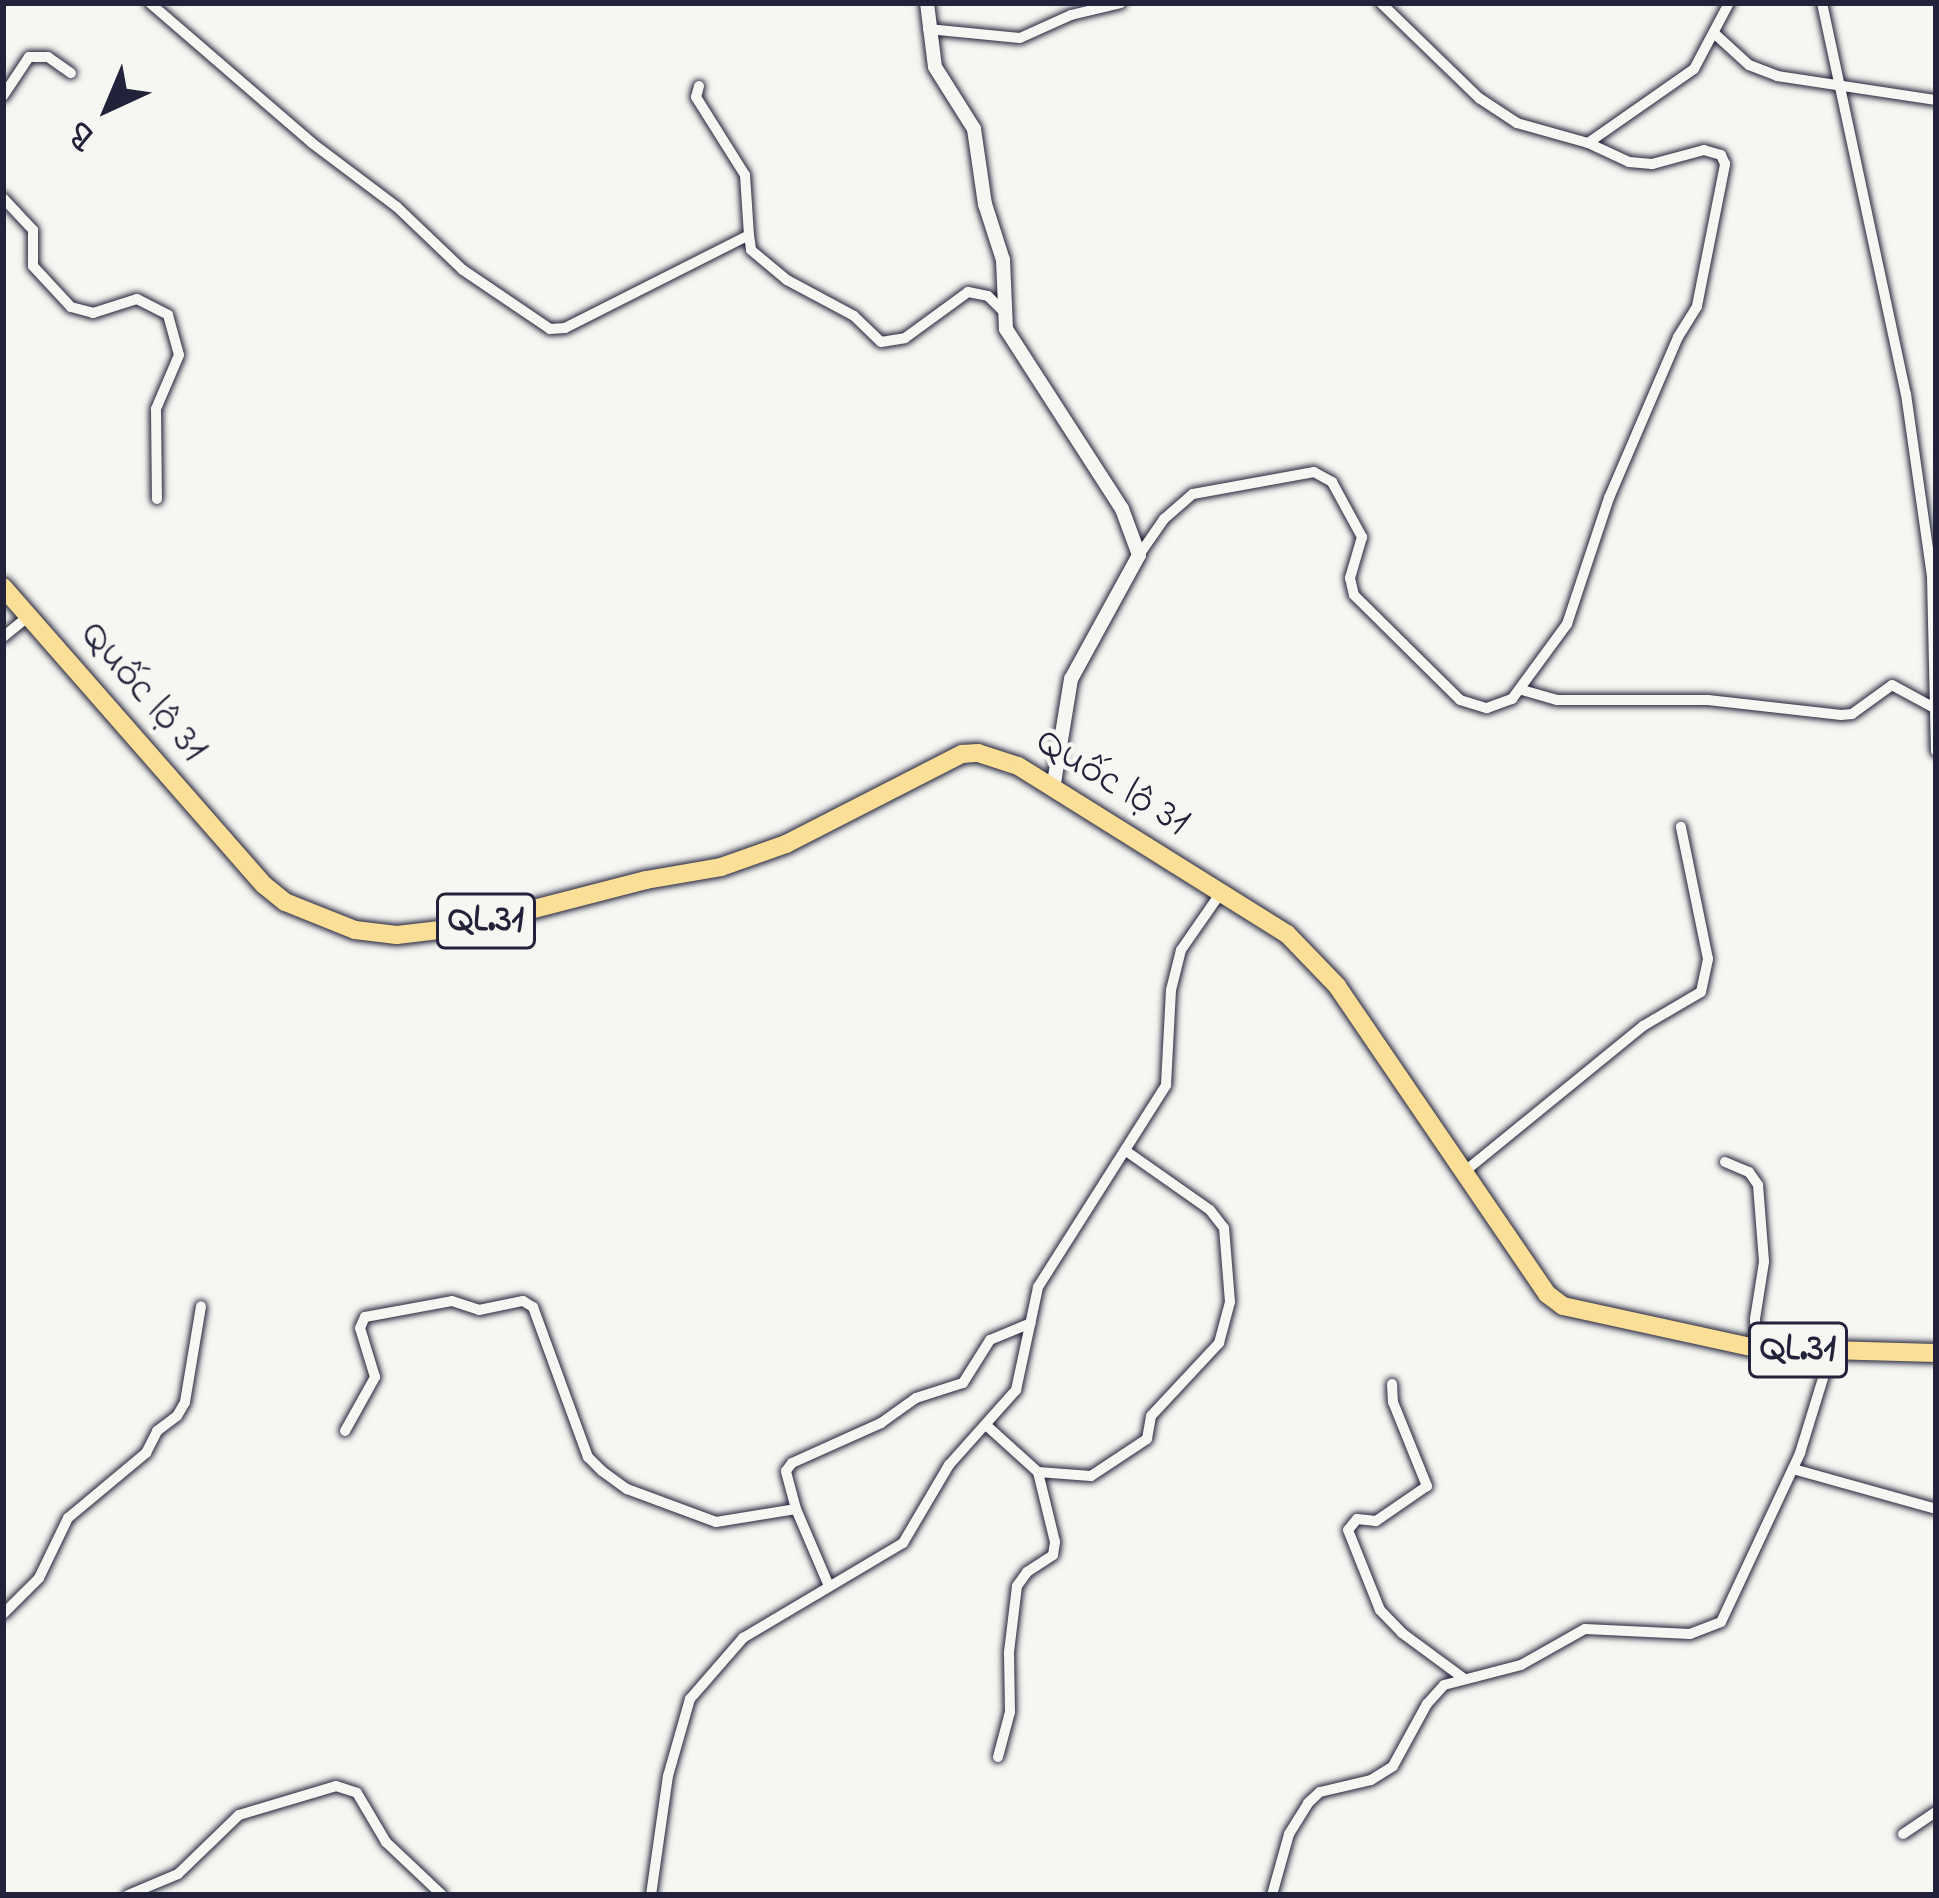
<!DOCTYPE html>
<html>
<head>
<meta charset="utf-8">
<style>
  body { margin:0 }
  #map { position:relative; width:1939px; height:1898px; overflow:hidden; background:#f6f6f2; font-family:"Indie Flower",sans-serif }
  div>[style] { position:absolute }
  [style*='--x'] { left:calc(var(--x)*1px); top:calc(var(--y)*1px); width:calc(var(--w)*1px); rotate:calc(var(--a)*1deg) }
  .roads { filter:drop-shadow(0 0 3px #22223b) drop-shadow(0 0 3px #22223b) }
  .minor>* { height:10px; margin:-5px; padding:0 5px; transform-origin:5px; border-radius:5px; background:#f6f6f2 }
  .tertiary>* { height:14px; margin:-7px; padding:0 7px; transform-origin:7px; border-radius:7px; background:#f6f6f2 }
  .trunk>* { height:18px; margin:-9px; padding:0 9px; transform-origin:9px; border-radius:9px; background:#fbdf96 }
  span { translate:-50% -50%; white-space:nowrap; text-align:center; line-height:1.15; -webkit-text-stroke:9px #f6f6f2; paint-order:stroke }
  .shield-label span { padding:3px 9px; background:#f6f6f2; border:3px solid; border-radius:9px; -webkit-text-stroke-width:0 }
  .shield-label { font-size:39px; color:#22223b; font-weight:700 }
  .street-label { font-size:42px; color:#22223b }
  .frame { position:absolute; inset:0; border:6px solid #22223b; pointer-events:none }
  .north { position:absolute; left:48px; top:48px; width:120px; height:120px; -webkit-text-stroke:9px #f6f6f2; paint-order:stroke; rotate:224deg; font-size:33px; font-weight:700; line-height:48px; text-align:center; color:#22223b }
  .north::after { content:''; display:block; margin:auto; width:42px; height:54px; background:#22223b; clip-path:polygon(50% 0,100% 100%,50% 72%,0 100%) }
</style>
</head>
<body>
<div id="map">
  <div class="roads">
    <div class="minor">
      <i style="--x:150;--y:3;--w:214;--a:40.8"></i>
      <i style="--x:312;--y:143;--w:106;--a:37"></i>
      <i style="--x:397;--y:207;--w:91;--a:43.7"></i>
      <i style="--x:463;--y:270;--w:105;--a:34.1"></i>
      <i style="--x:550;--y:329;--w:15;--a:-4"></i>
      <i style="--x:565;--y:328;--w:206;--a:-26.8"></i>
      <i style="--x:749;--y:235;--w:15;--a:82"></i>
      <i style="--x:751;--y:250;--w:47;--a:39.8"></i>
      <i style="--x:787;--y:280;--w:76;--a:28.2"></i>
      <i style="--x:854;--y:316;--w:37;--a:44"></i>
      <i style="--x:881;--y:342;--w:24;--a:-9"></i>
      <i style="--x:905;--y:338;--w:78;--a:-36.1"></i>
      <i style="--x:968;--y:292;--w:20;--a:11"></i>
      <i style="--x:988;--y:296;--w:23;--a:45"></i>
      <i style="--x:1822;--y:3;--w:400;--a:77.9"></i>
      <i style="--x:1906;--y:394;--w:185;--a:81.9"></i>
      <i style="--x:1932;--y:577;--w:174;--a:88.7"></i>
      <i style="--x:928;--y:29;--w:92;--a:5.6"></i>
      <i style="--x:1020;--y:38;--w:56;--a:-24.3"></i>
      <i style="--x:1071;--y:15;--w:51;--a:-13.5"></i>
      <i style="--x:1715;--y:34;--w:46;--a:42.4"></i>
      <i style="--x:1749;--y:65;--w:30;--a:21"></i>
      <i style="--x:1777;--y:76;--w:161;--a:8.6"></i>
      <i style="--x:699;--y:86;--w:11;--a:105"></i>
      <i style="--x:696;--y:97;--w:92;--a:57.9"></i>
      <i style="--x:745;--y:175;--w:60;--a:86.2"></i>
      <i style="--x:3;--y:96;--w:47;--a:-56.3"></i>
      <i style="--x:29;--y:57;--w:19;--a:0"></i>
      <i style="--x:48;--y:57;--w:28;--a:35"></i>
      <i style="--x:1588;--y:143;--w:129;--a:-34.9"></i>
      <i style="--x:1694;--y:69;--w:75;--a:-62.1"></i>
      <i style="--x:3;--y:198;--w:44;--a:46.8"></i>
      <i style="--x:33;--y:230;--w:36;--a:90"></i>
      <i style="--x:33;--y:266;--w:56;--a:47.2"></i>
      <i style="--x:71;--y:307;--w:23;--a:15"></i>
      <i style="--x:93;--y:313;--w:46;--a:-17.7"></i>
      <i style="--x:137;--y:299;--w:35;--a:27"></i>
      <i style="--x:168;--y:315;--w:41;--a:74.6"></i>
      <i style="--x:179;--y:355;--w:59;--a:113.1"></i>
      <i style="--x:156;--y:409;--w:90;--a:89.4"></i>
      <i style="--x:1139;--y:555;--w:44;--a:-55.2"></i>
      <i style="--x:1164;--y:519;--w:38;--a:-41"></i>
      <i style="--x:1193;--y:494;--w:123;--a:-10.3"></i>
      <i style="--x:1314;--y:472;--w:21;--a:29"></i>
      <i style="--x:1332;--y:482;--w:63;--a:61.4"></i>
      <i style="--x:1362;--y:537;--w:43;--a:106.3"></i>
      <i style="--x:1350;--y:578;--w:17;--a:77"></i>
      <i style="--x:1354;--y:595;--w:149;--a:44.7"></i>
      <i style="--x:1460;--y:700;--w:28;--a:17"></i>
      <i style="--x:1487;--y:708;--w:27;--a:-20"></i>
      <i style="--x:1512;--y:699;--w:93;--a:-53.7"></i>
      <i style="--x:1567;--y:624;--w:133;--a:-71.6"></i>
      <i style="--x:1609;--y:498;--w:175;--a:-66.8"></i>
      <i style="--x:1678;--y:337;--w:36;--a:-58"></i>
      <i style="--x:1697;--y:306;--w:145;--a:-78.8"></i>
      <i style="--x:1725;--y:164;--w:10;--a:-114"></i>
      <i style="--x:1721;--y:155;--w:18;--a:-164"></i>
      <i style="--x:1704;--y:150;--w:54;--a:164.9"></i>
      <i style="--x:1652;--y:164;--w:23;--a:-175"></i>
      <i style="--x:1629;--y:162;--w:45;--a:-155.1"></i>
      <i style="--x:1588;--y:143;--w:74;--a:-164.3"></i>
      <i style="--x:1517;--y:123;--w:45;--a:-146.7"></i>
      <i style="--x:1479;--y:98;--w:136;--a:-135.9"></i>
      <i style="--x:3;--y:637;--w:33;--a:-39"></i>
      <i style="--x:1522;--y:690;--w:36;--a:16"></i>
      <i style="--x:1557;--y:700;--w:151;--a:0"></i>
      <i style="--x:1708;--y:700;--w:134;--a:6.4"></i>
      <i style="--x:1841;--y:715;--w:11;--a:-5"></i>
      <i style="--x:1852;--y:714;--w:49;--a:-35.9"></i>
      <i style="--x:1892;--y:685;--w:50;--a:28.6"></i>
      <i style="--x:1725;--y:1162;--w:26;--a:23"></i>
      <i style="--x:1749;--y:1172;--w:16;--a:55"></i>
      <i style="--x:1758;--y:1185;--w:77;--a:85.5"></i>
      <i style="--x:1764;--y:1262;--w:58;--a:99"></i>
      <i style="--x:1755;--y:1319;--w:29;--a:88"></i>
      <i style="--x:1464;--y:1172;--w:231;--a:-39.2"></i>
      <i style="--x:1643;--y:1026;--w:67;--a:-30.4"></i>
      <i style="--x:1701;--y:992;--w:34;--a:-78"></i>
      <i style="--x:1708;--y:959;--w:135;--a:-101.6"></i>
      <i style="--x:1392;--y:1384;--w:18;--a:87"></i>
      <i style="--x:1393;--y:1402;--w:91;--a:68"></i>
      <i style="--x:1427;--y:1486;--w:62;--a:145.5"></i>
      <i style="--x:1376;--y:1521;--w:19;--a:-174"></i>
      <i style="--x:1357;--y:1519;--w:14;--a:129"></i>
      <i style="--x:1348;--y:1530;--w:86;--a:68.2"></i>
      <i style="--x:1380;--y:1610;--w:32;--a:46"></i>
      <i style="--x:1402;--y:1633;--w:76;--a:36.4"></i>
      <i style="--x:986;--y:1425;--w:70;--a:42.1"></i>
      <i style="--x:1038;--y:1472;--w:53;--a:4.3"></i>
      <i style="--x:1091;--y:1476;--w:67;--a:-33.5"></i>
      <i style="--x:1147;--y:1439;--w:23;--a:-80"></i>
      <i style="--x:1151;--y:1416;--w:100;--a:-47"></i>
      <i style="--x:1219;--y:1343;--w:42;--a:-75"></i>
      <i style="--x:1230;--y:1302;--w:74;--a:-94.6"></i>
      <i style="--x:1224;--y:1228;--w:23;--a:-128"></i>
      <i style="--x:1210;--y:1210;--w:103;--a:-144.9"></i>
      <i style="--x:345;--y:1431;--w:62;--a:-60.9"></i>
      <i style="--x:375;--y:1377;--w:51;--a:-107"></i>
      <i style="--x:360;--y:1328;--w:12;--a:-66"></i>
      <i style="--x:365;--y:1317;--w:88;--a:-10.4"></i>
      <i style="--x:452;--y:1301;--w:28;--a:18"></i>
      <i style="--x:479;--y:1310;--w:45;--a:-11.6"></i>
      <i style="--x:523;--y:1301;--w:12;--a:31"></i>
      <i style="--x:533;--y:1307;--w:160;--a:69.9"></i>
      <i style="--x:588;--y:1457;--w:20;--a:45"></i>
      <i style="--x:602;--y:1471;--w:31;--a:36"></i>
      <i style="--x:627;--y:1489;--w:95;--a:20.3"></i>
      <i style="--x:716;--y:1522;--w:81;--a:-9.2"></i>
      <i style="--x:796;--y:1509;--w:84;--a:66.8"></i>
      <i style="--x:1793;--y:1469;--w:148;--a:15.6"></i>
      <i style="--x:796;--y:1509;--w:39;--a:-105"></i>
      <i style="--x:786;--y:1471;--w:10;--a:-53"></i>
      <i style="--x:792;--y:1463;--w:98;--a:-24.2"></i>
      <i style="--x:881;--y:1423;--w:43;--a:-35.5"></i>
      <i style="--x:916;--y:1398;--w:49;--a:-17.7"></i>
      <i style="--x:963;--y:1383;--w:51;--a:-57.9"></i>
      <i style="--x:990;--y:1340;--w:44;--a:-22.5"></i>
      <i style="--x:3;--y:1614;--w:51;--a:-45"></i>
      <i style="--x:39;--y:1578;--w:67;--a:-64.2"></i>
      <i style="--x:68;--y:1518;--w:102;--a:-39.8"></i>
      <i style="--x:146;--y:1453;--w:25;--a:-63"></i>
      <i style="--x:157;--y:1431;--w:25;--a:-37"></i>
      <i style="--x:177;--y:1416;--w:16;--a:-60"></i>
      <i style="--x:185;--y:1402;--w:97;--a:-80.5"></i>
      <i style="--x:998;--y:1757;--w:47;--a:-75.1"></i>
      <i style="--x:1010;--y:1712;--w:60;--a:-91"></i>
      <i style="--x:1009;--y:1652;--w:66;--a:-83.1"></i>
      <i style="--x:1017;--y:1586;--w:17;--a:-54"></i>
      <i style="--x:1027;--y:1572;--w:31;--a:-33"></i>
      <i style="--x:1053;--y:1555;--w:13;--a:-81"></i>
      <i style="--x:1055;--y:1542;--w:72;--a:-103.7"></i>
      <i style="--x:1903;--y:1834;--w:40;--a:-34"></i>
      <i style="--x:128;--y:1895;--w:54;--a:-22.8"></i>
      <i style="--x:178;--y:1874;--w:85;--a:-44"></i>
      <i style="--x:239;--y:1815;--w:101;--a:-16.6"></i>
      <i style="--x:336;--y:1786;--w:22;--a:18"></i>
      <i style="--x:357;--y:1793;--w:57;--a:59.4"></i>
      <i style="--x:386;--y:1842;--w:77;--a:43.4"></i>
      <i style="--x:651;--y:1895;--w:120;--a:-81.9"></i>
      <i style="--x:668;--y:1776;--w:80;--a:-74.1"></i>
      <i style="--x:690;--y:1699;--w:81;--a:-49"></i>
      <i style="--x:743;--y:1638;--w:186;--a:-30.7"></i>
      <i style="--x:903;--y:1543;--w:91;--a:-59.5"></i>
      <i style="--x:949;--y:1465;--w:101;--a:-48.2"></i>
      <i style="--x:1016;--y:1390;--w:105;--a:-77.9"></i>
      <i style="--x:1038;--y:1287;--w:239;--a:-57.6"></i>
      <i style="--x:1166;--y:1085;--w:95;--a:-87"></i>
      <i style="--x:1171;--y:990;--w:41;--a:-76"></i>
      <i style="--x:1181;--y:950;--w:72;--a:-55.2"></i>
      <i style="--x:1272;--y:1895;--w:63;--a:-74.4"></i>
      <i style="--x:1289;--y:1834;--w:36;--a:-58"></i>
      <i style="--x:1308;--y:1803;--w:16;--a:-43"></i>
      <i style="--x:1320;--y:1792;--w:52;--a:-13.2"></i>
      <i style="--x:1371;--y:1780;--w:26;--a:-32"></i>
      <i style="--x:1393;--y:1766;--w:71;--a:-61.3"></i>
      <i style="--x:1427;--y:1704;--w:25;--a:-48"></i>
      <i style="--x:1444;--y:1685;--w:80;--a:-14.6"></i>
      <i style="--x:1521;--y:1665;--w:73;--a:-29.4"></i>
      <i style="--x:1585;--y:1629;--w:105;--a:2.7"></i>
      <i style="--x:1690;--y:1634;--w:33;--a:-21"></i>
      <i style="--x:1721;--y:1622;--w:187;--a:-64.9"></i>
      <i style="--x:1800;--y:1453;--w:106;--a:-72.9"></i>
    </div>
    <div class="tertiary">
      <i style="--x:927;--y:3;--w:64;--a:82.9"></i>
      <i style="--x:935;--y:67;--w:73;--a:57.8"></i>
      <i style="--x:974;--y:129;--w:76;--a:81.7"></i>
      <i style="--x:985;--y:204;--w:59;--a:72.2"></i>
      <i style="--x:1003;--y:260;--w:69;--a:87.5"></i>
      <i style="--x:1006;--y:329;--w:214;--a:57.2"></i>
      <i style="--x:1122;--y:509;--w:49;--a:69.7"></i>
      <i style="--x:1139;--y:555;--w:141;--a:118.7"></i>
      <i style="--x:1071;--y:679;--w:105;--a:99.3"></i>
    </div>
    <div class="trunk">
      <i style="--x:3;--y:587;--w:396;--a:48.8"></i>
      <i style="--x:264;--y:885;--w:27;--a:39"></i>
      <i style="--x:285;--y:902;--w:75;--a:21.8"></i>
      <i style="--x:355;--y:930;--w:42;--a:6.8"></i>
      <i style="--x:397;--y:935;--w:67;--a:-6.8"></i>
      <i style="--x:464;--y:927;--w:188;--a:-14.5"></i>
      <i style="--x:646;--y:880;--w:76;--a:-9.8"></i>
      <i style="--x:721;--y:867;--w:69;--a:-19.5"></i>
      <i style="--x:786;--y:844;--w:198;--a:-27.1"></i>
      <i style="--x:962;--y:754;--w:16;--a:-4"></i>
      <i style="--x:978;--y:753;--w:42;--a:18"></i>
      <i style="--x:1018;--y:766;--w:317;--a:32"></i>
      <i style="--x:1287;--y:934;--w:72;--a:46.1"></i>
      <i style="--x:1337;--y:986;--w:373;--a:55.7"></i>
      <i style="--x:1547;--y:1294;--w:20;--a:37"></i>
      <i style="--x:1563;--y:1306;--w:198;--a:12.3"></i>
      <i style="--x:1756;--y:1348;--w:180;--a:1.6"></i>
    </div>
  </div>
  <div class="shield-label">
    <span style="left:486px;top:921px">QL.31</span>
    <span style="left:1798px;top:1350px">QL.31</span>
  </div>
  <div class="street-label">
    <span style="left:143px;top:692px;rotate:49deg">Quốc lộ 31</span>
    <span style="left:1112px;top:783px;rotate:31deg">Quốc lộ 31</span>
  </div>
  <div class="frame"></div>
  <div class="north">B</div>
</div>
</body>
</html>
